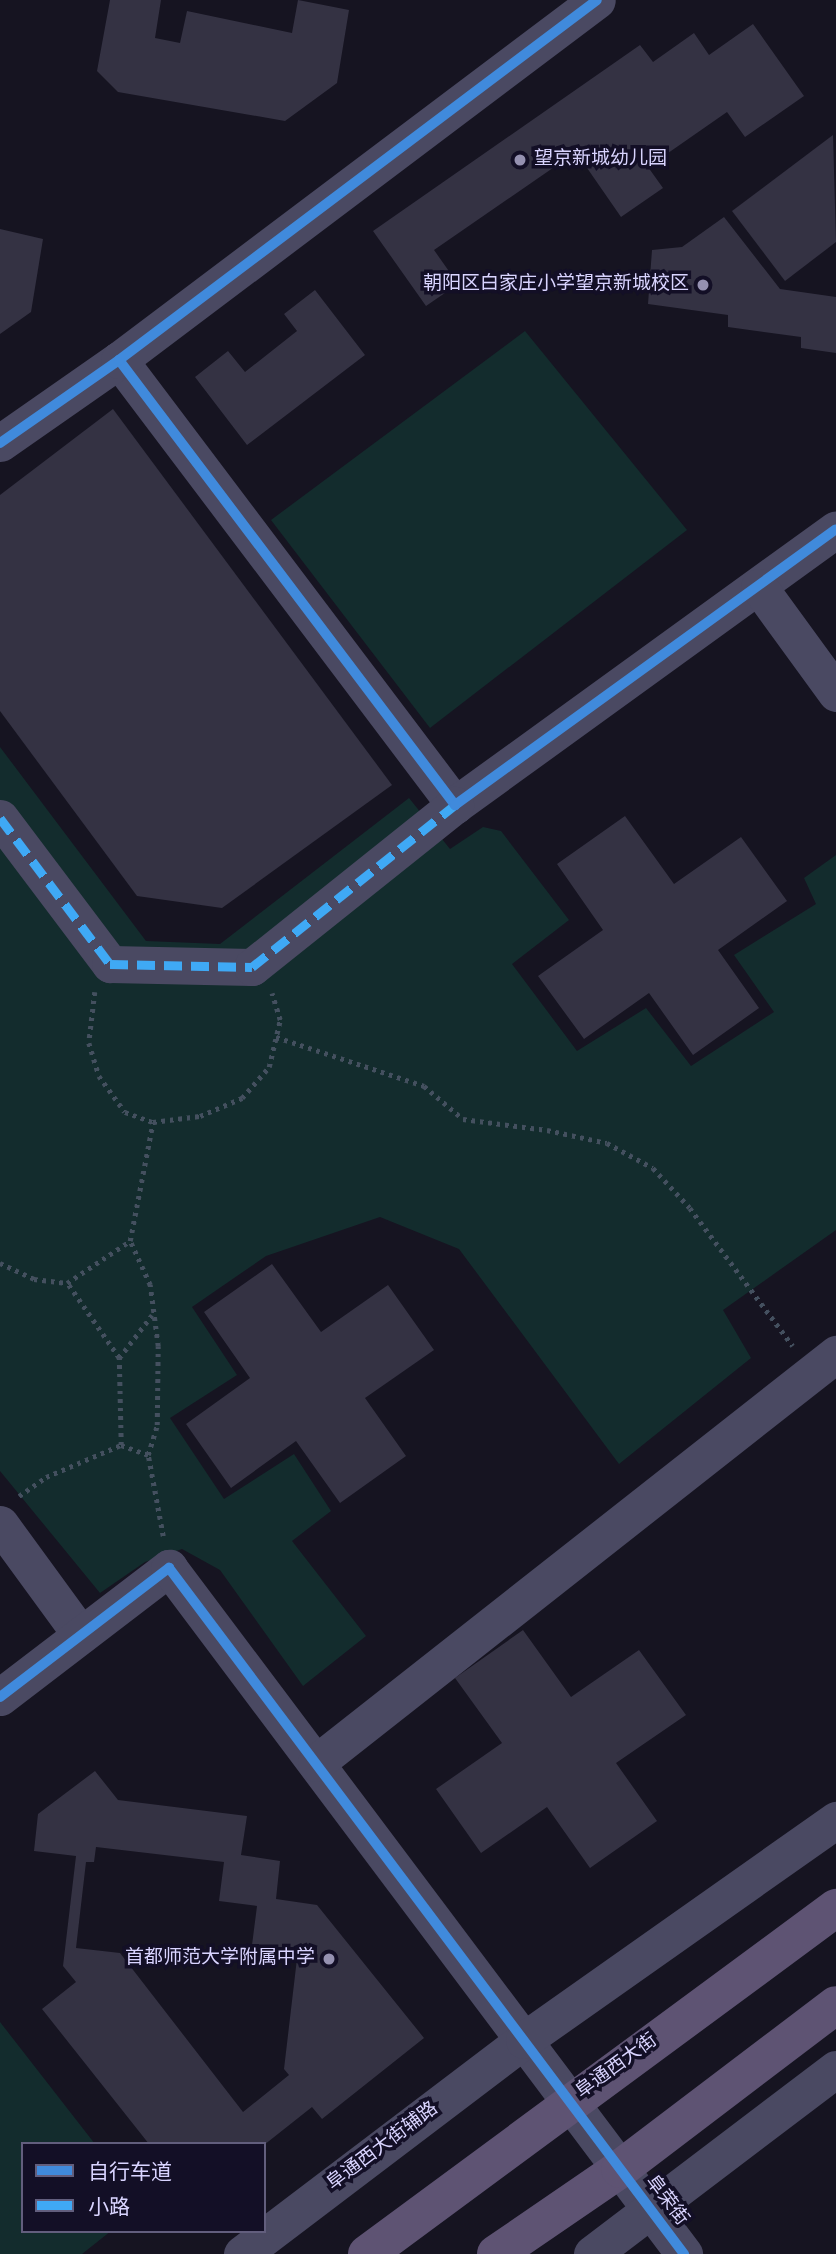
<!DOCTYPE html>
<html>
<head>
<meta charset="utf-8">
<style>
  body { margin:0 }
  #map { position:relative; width:836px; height:2254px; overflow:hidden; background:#161421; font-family:Overpass,"Noto Sans SC",sans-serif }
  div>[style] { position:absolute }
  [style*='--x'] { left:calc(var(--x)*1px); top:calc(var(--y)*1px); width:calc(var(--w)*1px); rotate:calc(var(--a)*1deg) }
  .green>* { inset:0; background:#132c2d }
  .building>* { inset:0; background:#343243 }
  .path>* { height:4.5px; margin-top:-2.25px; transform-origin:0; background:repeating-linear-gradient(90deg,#44505f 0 3.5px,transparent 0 8.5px) }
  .minor>* { height:37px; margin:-18.5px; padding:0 18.5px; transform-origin:18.5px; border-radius:18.5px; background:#4a4962 }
  .major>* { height:38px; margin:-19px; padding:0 19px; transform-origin:19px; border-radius:19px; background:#5e5373 }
  .quiet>* { height:9px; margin-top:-4.5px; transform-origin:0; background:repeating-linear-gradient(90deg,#3fa9f5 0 18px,transparent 0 27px) }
  .cycleway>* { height:10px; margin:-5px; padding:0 5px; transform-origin:5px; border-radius:5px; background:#408adc }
  .dots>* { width:19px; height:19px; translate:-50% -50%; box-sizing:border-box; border:4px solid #130f26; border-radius:50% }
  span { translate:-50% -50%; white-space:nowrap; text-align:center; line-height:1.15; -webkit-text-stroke:7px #130f26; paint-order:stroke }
  .poi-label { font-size:19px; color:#d9d4ff }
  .left { translate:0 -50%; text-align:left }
  .right { translate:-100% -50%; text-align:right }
  .street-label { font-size:19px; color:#d9d4ff }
  .legend { position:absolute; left:21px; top:2142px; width:245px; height:91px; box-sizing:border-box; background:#130f26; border:2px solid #625e7d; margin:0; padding:9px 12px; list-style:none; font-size:21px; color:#d9d4ff }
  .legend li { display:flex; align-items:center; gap:14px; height:35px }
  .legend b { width:35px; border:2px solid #625e7d }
</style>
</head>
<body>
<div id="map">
  <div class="green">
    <i style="clip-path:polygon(525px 331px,687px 530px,430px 728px,271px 520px)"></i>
    <i style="clip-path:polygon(0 747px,146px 941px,220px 944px,409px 798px,450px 849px,483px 827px,501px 831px,569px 920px,512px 964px,577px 1051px,646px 1008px,691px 1066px,774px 1012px,734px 955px,816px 904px,804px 878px,836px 855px,836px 1230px,723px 1310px,751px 1358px,619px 1464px,459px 1249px,380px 1217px,266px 1256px,192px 1307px,237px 1375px,170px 1418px,224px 1499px,294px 1454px,331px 1511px,292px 1541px,366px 1636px,303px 1686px,220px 1570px,182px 1549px,145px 1562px,100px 1593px,0 1471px)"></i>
    <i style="clip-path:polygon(0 2022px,95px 2144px,23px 2144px,23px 2231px,111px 2231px,82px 2254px,0 2254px)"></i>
  </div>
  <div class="building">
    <i style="clip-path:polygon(110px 0,161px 0,155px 38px,180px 43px,187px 11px,292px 33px,298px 0,349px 10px,337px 83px,285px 121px,118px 92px,97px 71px)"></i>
    <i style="clip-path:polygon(753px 24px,804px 96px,745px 137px,727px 112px,648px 167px,663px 188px,621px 217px,576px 152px,434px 250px,458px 284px,426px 306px,373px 231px,640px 45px,653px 62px,694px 33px,709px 55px)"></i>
    <i style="clip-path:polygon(833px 135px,836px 242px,785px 281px,732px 211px)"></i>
    <i style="clip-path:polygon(724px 217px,780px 289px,836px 297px,836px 353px,801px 348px,801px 337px,728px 327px,728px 315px,648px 304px,652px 250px,682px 247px)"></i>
    <i style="clip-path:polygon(0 229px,43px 239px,31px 312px,0 334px)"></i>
    <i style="clip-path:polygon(315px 290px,365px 355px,247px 445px,195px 377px,228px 351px,245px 372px,297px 331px,284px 314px)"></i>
    <i style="clip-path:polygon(113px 409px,392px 785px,222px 908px,137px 896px,0 711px,0 495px)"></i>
    <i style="clip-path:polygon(625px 816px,674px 884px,741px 837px,787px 901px,718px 950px,759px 1008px,693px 1055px,649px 993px,584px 1039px,538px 976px,603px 930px,557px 864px)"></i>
    <i style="clip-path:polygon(272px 1264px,321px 1332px,388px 1285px,434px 1350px,365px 1398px,406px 1456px,340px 1503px,296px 1441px,231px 1488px,186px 1424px,250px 1378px,204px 1312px)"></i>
    <i style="clip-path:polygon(523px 1630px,571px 1697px,639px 1650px,686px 1715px,616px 1763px,657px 1821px,590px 1868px,547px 1807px,481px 1853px,436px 1789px,502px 1743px,455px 1678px)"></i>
    <i style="clip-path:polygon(evenodd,95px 1771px,118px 1800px,247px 1816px,241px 1855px,280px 1861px,276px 1899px,317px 1905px,424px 2038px,322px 2119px,312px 2107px,264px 2145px,149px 2144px,42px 2009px,76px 1982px,63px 1966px,76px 1856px,34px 1851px,38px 1814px,95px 1771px,96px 1847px,224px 1862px,219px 1901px,257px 1906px,252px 1945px,298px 1950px,284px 2069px,289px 2075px,243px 2112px,120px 1953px,76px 1948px,86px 1862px,94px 1862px,96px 1847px)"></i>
  </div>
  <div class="path">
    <i style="--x:95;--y:992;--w:51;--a:96.7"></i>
    <i style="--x:89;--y:1043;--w:34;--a:73"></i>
    <i style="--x:99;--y:1076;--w:44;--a:54.2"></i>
    <i style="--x:125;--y:1112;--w:30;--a:20"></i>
    <i style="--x:276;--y:1037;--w:156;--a:18.3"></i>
    <i style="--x:424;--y:1086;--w:51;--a:40.2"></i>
    <i style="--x:463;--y:1119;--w:85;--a:7.5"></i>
    <i style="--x:547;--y:1130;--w:61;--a:12.2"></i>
    <i style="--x:607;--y:1143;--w:52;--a:28.5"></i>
    <i style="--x:653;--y:1168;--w:54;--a:47.2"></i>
    <i style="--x:690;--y:1208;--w:172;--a:53.3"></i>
    <i style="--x:0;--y:1263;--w:38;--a:25"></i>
    <i style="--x:34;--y:1279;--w:33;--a:7"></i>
    <i style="--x:119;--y:1358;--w:91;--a:-124.7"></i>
    <i style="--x:67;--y:1283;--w:76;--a:-33.7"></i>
    <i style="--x:121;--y:1445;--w:87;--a:-91.3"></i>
    <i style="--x:119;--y:1358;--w:54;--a:-52.5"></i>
    <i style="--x:19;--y:1496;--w:33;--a:-35"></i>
    <i style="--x:46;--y:1477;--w:82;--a:-23.1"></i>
    <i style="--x:121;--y:1445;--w:29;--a:20"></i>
    <i style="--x:163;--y:1536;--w:82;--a:-100.5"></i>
    <i style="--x:148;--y:1455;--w:31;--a:-73"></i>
    <i style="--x:157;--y:1425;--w:79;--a:-89.3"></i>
    <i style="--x:158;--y:1346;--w:62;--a:-97.5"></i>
    <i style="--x:150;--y:1285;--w:48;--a:-114.4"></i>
    <i style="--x:130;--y:1241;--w:121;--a:-79.1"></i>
    <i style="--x:153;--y:1122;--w:47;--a:-7.3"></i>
    <i style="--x:200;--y:1116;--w:46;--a:-23.2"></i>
    <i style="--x:242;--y:1098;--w:41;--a:-48.9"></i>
    <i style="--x:269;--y:1067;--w:48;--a:-76.8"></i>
    <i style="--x:280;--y:1020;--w:28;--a:-107"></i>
  </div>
  <div class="minor">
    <i style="--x:119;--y:360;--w:558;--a:52.95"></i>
    <i style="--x:455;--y:805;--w:470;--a:-35.9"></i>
    <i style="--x:0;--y:443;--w:145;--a:-34.9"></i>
    <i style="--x:119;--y:360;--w:598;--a:-36.98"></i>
    <i style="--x:759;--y:587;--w:131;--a:54"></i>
    <i style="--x:0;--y:818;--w:183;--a:53"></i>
    <i style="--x:110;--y:964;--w:142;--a:1.2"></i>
    <i style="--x:252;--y:967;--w:260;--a:-38.6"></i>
    <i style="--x:0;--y:1524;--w:137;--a:53.9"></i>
    <i style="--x:0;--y:1697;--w:213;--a:-37.4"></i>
    <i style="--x:169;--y:1568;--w:858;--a:53.1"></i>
    <i style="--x:316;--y:1763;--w:662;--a:-38.19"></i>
    <i style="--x:242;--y:2254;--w:354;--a:-37.2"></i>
    <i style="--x:524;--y:2040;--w:382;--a:-35.2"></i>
    <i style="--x:592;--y:2254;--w:306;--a:-37.2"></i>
  </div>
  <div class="major">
    <i style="--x:367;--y:2254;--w:583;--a:-36.42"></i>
    <i style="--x:496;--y:2254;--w:150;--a:-34.4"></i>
    <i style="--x:620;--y:2169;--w:271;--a:-37.2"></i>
  </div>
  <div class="quiet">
    <i style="--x:0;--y:818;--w:183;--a:53"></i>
    <i style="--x:110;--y:964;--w:142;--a:1.2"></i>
    <i style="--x:252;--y:967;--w:260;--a:-38.6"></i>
  </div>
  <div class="cycleway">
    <i style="--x:119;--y:360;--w:558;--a:52.95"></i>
    <i style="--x:455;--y:805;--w:470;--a:-35.9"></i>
    <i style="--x:0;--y:443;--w:145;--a:-34.9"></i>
    <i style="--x:119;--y:360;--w:598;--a:-36.98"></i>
    <i style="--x:0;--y:1697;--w:213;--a:-37.4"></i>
    <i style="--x:169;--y:1568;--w:858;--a:53.1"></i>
  </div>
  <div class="dots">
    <i style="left:520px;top:160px;background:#9591b1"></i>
    <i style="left:703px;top:285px;background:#9591b1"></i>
    <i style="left:329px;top:1959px;background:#9591b1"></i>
  </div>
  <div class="poi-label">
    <span class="left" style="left:534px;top:160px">望京新城幼儿园</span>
    <span class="right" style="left:689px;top:285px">朝阳区白家庄小学望京新城校区</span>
    <span class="right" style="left:315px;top:1959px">首都师范大学附属中学</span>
  </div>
  <div class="street-label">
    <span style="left:617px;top:2067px;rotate:-36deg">阜通西大街</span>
    <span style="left:383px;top:2147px;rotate:-37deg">阜通西大街辅路</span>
    <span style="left:666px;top:2201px;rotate:53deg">阜荣街</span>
  </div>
  <ul class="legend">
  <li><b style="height:9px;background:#408adc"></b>自行车道</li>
  <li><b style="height:9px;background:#3fa9f5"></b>小路</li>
  </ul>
</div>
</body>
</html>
